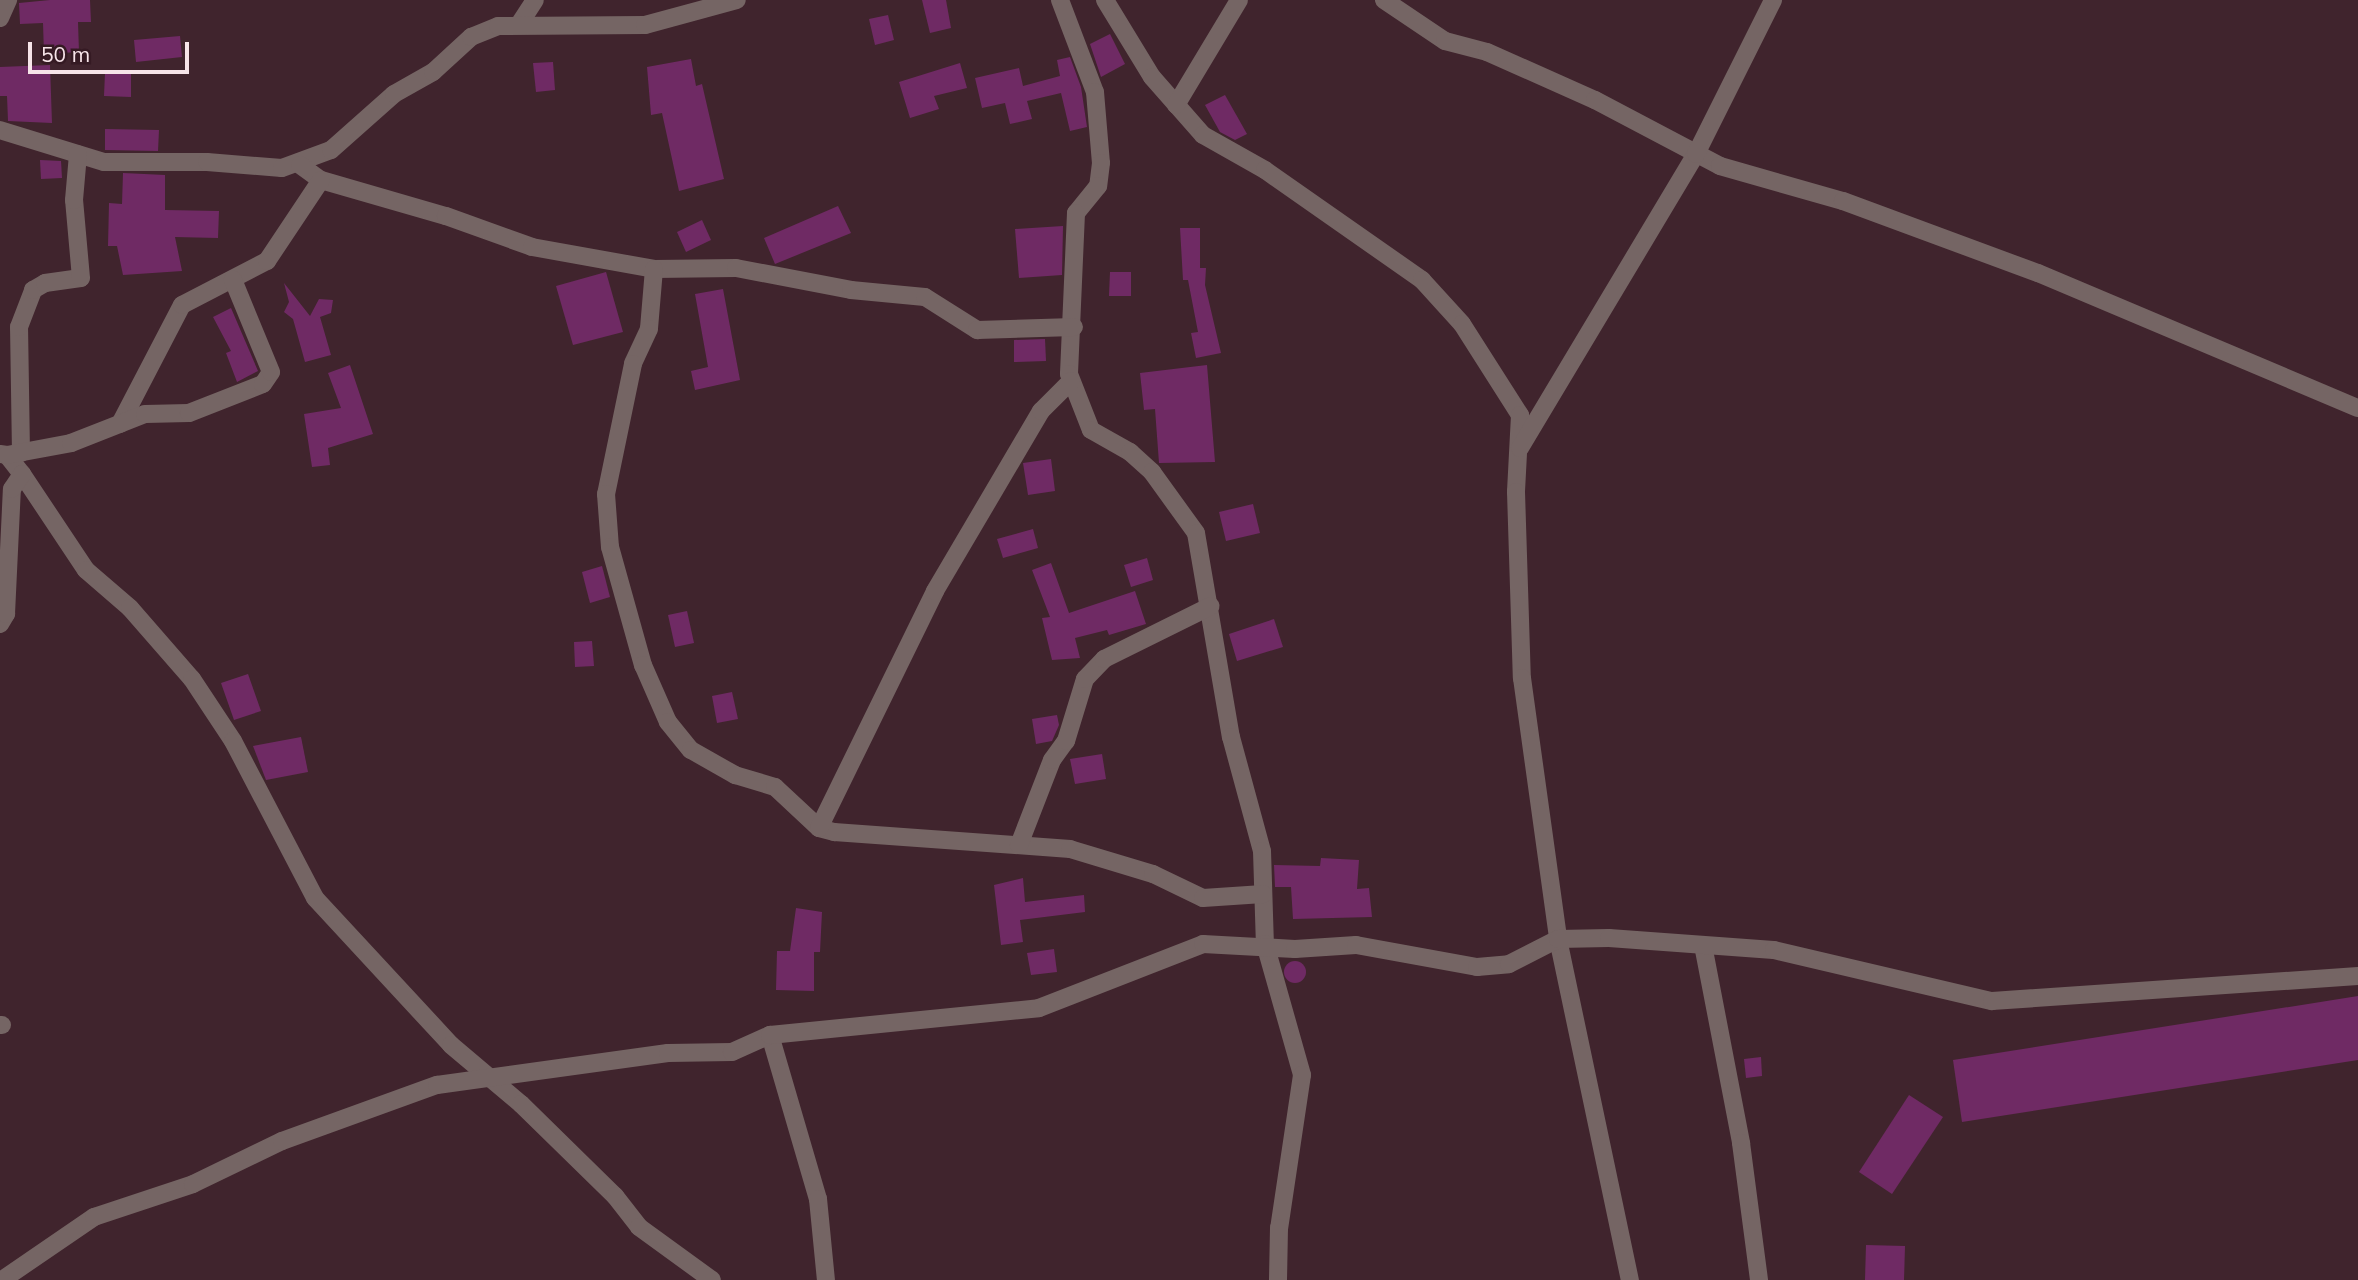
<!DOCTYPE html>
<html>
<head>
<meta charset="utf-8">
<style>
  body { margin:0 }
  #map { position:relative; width:2358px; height:1280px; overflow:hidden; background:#40242d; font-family:Mulish,sans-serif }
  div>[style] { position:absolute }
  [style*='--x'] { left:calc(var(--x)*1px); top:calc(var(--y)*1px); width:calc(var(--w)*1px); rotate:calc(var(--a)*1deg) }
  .building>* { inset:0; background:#6f2a64 }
  .round { border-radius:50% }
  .minor>* { height:18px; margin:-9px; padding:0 9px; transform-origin:9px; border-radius:9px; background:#756564 }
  span { translate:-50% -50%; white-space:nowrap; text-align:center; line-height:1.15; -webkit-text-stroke:7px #351a23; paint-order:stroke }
  .scale { position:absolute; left:28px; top:42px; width:161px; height:32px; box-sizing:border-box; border:4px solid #f7e4e9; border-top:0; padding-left:9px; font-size:21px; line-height:24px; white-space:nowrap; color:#f7e4e9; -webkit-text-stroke:5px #351a23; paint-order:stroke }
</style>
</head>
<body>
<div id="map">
  <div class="building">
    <i style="clip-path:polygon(50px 0,90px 0,91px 22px,78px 22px,79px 52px,44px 54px,43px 23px,20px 24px,19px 3px)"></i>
    <i style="clip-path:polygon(922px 0,946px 0,951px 28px,930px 33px)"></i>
    <i style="clip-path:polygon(888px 15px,894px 40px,875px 45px,869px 19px)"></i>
    <i style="clip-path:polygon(1110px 34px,1125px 64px,1101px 77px,1090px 44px)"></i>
    <i style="clip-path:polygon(180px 36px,182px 57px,136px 62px,134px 40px)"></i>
    <i style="clip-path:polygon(1070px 57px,1081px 87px,1087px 127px,1070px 131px,1061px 93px,1027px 101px,1032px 119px,1010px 124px,1005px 103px,982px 108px,975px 78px,1019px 68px,1023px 86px,1060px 76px,1057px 60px)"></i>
    <i style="clip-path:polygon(691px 59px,696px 86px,702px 84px,724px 179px,679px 191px,662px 113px,651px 115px,647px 67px)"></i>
    <i style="clip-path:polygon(553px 62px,555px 90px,536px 92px,533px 63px)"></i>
    <i style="clip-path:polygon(960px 63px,967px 88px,934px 96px,939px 109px,910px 118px,899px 82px)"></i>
    <i style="clip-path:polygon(50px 65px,52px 123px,8px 121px,7px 96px,0 96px,0 67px)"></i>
    <i style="clip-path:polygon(105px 73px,131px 73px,131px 97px,104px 96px)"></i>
    <i style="clip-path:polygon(1225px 95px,1247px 134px,1235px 140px,1220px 132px,1205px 105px)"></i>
    <i style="clip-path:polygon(105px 129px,159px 130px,158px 151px,105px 150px)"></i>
    <i style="clip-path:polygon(40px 160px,61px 161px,62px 178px,41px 179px)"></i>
    <i style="clip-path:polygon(123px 173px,165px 175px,165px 210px,219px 211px,218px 238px,175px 237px,182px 271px,123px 275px,117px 246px,108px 246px,109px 203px,122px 204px)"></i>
    <i style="clip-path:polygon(838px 206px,851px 233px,775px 264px,764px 238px)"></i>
    <i style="clip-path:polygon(702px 220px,711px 240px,686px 252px,677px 232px)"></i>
    <i style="clip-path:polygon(1063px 226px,1062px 275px,1019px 278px,1015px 229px)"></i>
    <i style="clip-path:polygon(1180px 228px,1200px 228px,1200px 268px,1206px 268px,1205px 285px,1221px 353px,1196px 358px,1191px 333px,1198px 332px,1188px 280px,1183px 280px)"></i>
    <i style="clip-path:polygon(606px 272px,623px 332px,573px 345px,556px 286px)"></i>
    <i style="clip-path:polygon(1110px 272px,1131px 272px,1131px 296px,1109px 296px)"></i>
    <i style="clip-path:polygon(284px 283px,310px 316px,319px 299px,333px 300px,331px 313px,320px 317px,331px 355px,305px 362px,293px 319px,284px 312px,289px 302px)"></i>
    <i style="clip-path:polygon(723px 289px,740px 380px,695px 390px,691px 371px,708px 367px,695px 294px)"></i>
    <i style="clip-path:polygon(231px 308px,258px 371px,237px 382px,226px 353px,231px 351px,213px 317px)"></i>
    <i style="clip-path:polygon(1045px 339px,1046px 361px,1014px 362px,1014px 340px)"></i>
    <i style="clip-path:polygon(350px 365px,373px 434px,328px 448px,330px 465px,312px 467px,304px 414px,341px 408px,328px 373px)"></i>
    <i style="clip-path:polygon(1207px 365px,1215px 462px,1159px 463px,1155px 409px,1144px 410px,1140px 373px)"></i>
    <i style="clip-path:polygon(1051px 459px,1055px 491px,1028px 495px,1023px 463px)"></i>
    <i style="clip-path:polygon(1253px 504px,1260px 533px,1226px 541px,1219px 512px)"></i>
    <i style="clip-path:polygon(1033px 529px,1038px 548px,1003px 558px,997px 539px)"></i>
    <i style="clip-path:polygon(1147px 558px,1153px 580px,1131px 587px,1124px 565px)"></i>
    <i style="clip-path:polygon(1051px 563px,1069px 613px,1135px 591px,1146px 624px,1109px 635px,1107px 630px,1075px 638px,1080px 658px,1052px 660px,1042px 618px,1050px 617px,1032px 570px)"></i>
    <i style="clip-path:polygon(602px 566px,610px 597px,590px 603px,582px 572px)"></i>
    <i style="clip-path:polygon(687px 611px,694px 643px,675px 647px,668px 615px)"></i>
    <i style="clip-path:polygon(1274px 619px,1283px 647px,1237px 661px,1229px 634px)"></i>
    <i style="clip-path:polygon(592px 641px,594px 666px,575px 667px,574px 642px)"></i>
    <i style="clip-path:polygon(248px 674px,261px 711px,234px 720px,221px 683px)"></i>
    <i style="clip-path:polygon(732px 692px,738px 719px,717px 723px,712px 696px)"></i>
    <i style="clip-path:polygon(1057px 715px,1059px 725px,1052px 741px,1036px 744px,1032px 719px)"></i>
    <i style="clip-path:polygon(301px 737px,308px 772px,266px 780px,253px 746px)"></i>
    <i style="clip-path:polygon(1102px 754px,1106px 779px,1075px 784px,1070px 759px)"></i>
    <i style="clip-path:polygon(1321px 858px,1359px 860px,1357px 889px,1369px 888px,1372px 917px,1293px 919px,1291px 887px,1275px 887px,1274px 865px,1320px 866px)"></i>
    <i style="clip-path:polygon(1023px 878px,1025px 902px,1084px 895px,1085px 912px,1020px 920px,1023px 942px,1001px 945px,994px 885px)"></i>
    <i style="clip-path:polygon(796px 908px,822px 912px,820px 952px,814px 952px,814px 991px,776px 990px,777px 951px,790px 951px)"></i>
    <i style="clip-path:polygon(1054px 949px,1057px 972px,1031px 975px,1027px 953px)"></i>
    <i class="round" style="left:1284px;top:961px;width:22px;height:22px"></i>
    <i style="clip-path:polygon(2358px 996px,2358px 1060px,1962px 1122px,1953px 1060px)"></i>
    <i style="clip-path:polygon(1761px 1057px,1762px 1076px,1746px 1078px,1744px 1059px)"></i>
    <i style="clip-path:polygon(1909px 1095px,1943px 1117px,1892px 1194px,1859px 1172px)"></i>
    <i style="clip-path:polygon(1866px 1245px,1905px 1246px,1904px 1280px,1865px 1280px)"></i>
  </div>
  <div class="minor">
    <i style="--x:1060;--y:0;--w:98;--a:69.2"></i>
    <i style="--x:1095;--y:92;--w:71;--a:85.2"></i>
    <i style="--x:1101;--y:163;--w:23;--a:97"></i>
    <i style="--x:1098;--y:186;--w:35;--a:129"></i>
    <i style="--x:1076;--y:213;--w:161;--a:92.5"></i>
    <i style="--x:1069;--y:374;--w:60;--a:68.6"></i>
    <i style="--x:1091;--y:430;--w:45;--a:29.4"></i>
    <i style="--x:1130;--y:452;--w:30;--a:42"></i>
    <i style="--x:1152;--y:472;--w:75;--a:54.2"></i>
    <i style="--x:1196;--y:533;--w:207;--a:80.3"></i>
    <i style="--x:1231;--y:737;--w:118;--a:74.8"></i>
    <i style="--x:1262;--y:851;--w:93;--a:88.2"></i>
    <i style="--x:1265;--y:944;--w:136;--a:74.2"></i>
    <i style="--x:1302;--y:1075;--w:155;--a:98.5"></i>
    <i style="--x:1279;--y:1228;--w:52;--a:91.1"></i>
    <i style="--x:1105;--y:0;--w:90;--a:58.6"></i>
    <i style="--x:1152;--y:77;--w:77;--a:48.7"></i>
    <i style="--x:1203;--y:135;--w:71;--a:29.4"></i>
    <i style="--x:1265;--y:170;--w:192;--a:35"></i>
    <i style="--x:1422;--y:280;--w:59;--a:47.7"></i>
    <i style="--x:1462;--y:324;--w:108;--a:57.5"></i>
    <i style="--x:1520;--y:415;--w:77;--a:93"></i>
    <i style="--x:1516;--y:492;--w:186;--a:88.2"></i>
    <i style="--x:1522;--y:678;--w:263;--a:82.1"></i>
    <i style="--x:1558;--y:939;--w:349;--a:78.1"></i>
    <i style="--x:1384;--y:0;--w:73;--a:33.9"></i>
    <i style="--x:1445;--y:41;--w:43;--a:14.7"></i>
    <i style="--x:1487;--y:52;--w:118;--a:24"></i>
    <i style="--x:1595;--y:100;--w:141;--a:27.8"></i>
    <i style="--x:1720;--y:166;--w:128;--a:15.9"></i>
    <i style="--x:1843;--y:201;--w:208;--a:20.3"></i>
    <i style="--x:2038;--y:273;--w:347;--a:22.9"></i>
    <i style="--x:0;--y:18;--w:20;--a:-66"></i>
    <i style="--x:520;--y:23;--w:27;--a:-57"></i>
    <i style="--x:1176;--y:105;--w:122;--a:-59"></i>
    <i style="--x:0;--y:130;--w:109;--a:17.1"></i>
    <i style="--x:104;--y:162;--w:103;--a:0"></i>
    <i style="--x:207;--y:162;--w:75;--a:4.6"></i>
    <i style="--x:282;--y:168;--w:52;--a:-20.2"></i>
    <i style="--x:331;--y:150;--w:84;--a:-41.6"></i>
    <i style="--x:394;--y:94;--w:45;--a:-29.4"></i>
    <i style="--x:433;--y:72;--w:52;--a:-42.6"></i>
    <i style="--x:471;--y:37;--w:29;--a:-22"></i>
    <i style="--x:498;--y:26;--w:147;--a:-0.4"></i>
    <i style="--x:645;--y:25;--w:95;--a:-15.2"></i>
    <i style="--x:300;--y:165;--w:26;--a:36"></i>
    <i style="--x:321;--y:180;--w:130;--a:16.1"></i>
    <i style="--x:446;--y:216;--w:91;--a:19.8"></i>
    <i style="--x:532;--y:247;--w:124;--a:10.2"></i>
    <i style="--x:654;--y:269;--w:82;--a:-0.7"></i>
    <i style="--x:736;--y:268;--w:117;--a:10.8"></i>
    <i style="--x:851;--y:290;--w:74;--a:5.4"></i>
    <i style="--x:925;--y:297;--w:62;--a:32.4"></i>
    <i style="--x:977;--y:330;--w:97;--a:-1.8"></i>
    <i style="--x:654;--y:269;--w:60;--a:94.8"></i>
    <i style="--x:649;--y:329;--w:38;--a:115"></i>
    <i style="--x:633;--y:364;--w:133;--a:101.7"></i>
    <i style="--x:606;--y:494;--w:53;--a:85.7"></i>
    <i style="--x:610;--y:547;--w:123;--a:74.4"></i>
    <i style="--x:643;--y:665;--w:62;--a:66.3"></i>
    <i style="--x:668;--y:722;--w:36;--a:51"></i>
    <i style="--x:691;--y:750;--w:51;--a:29.6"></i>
    <i style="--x:735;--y:775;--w:42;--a:16.7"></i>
    <i style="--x:775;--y:787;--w:60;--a:43"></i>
    <i style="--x:819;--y:828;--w:16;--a:15"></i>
    <i style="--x:834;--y:832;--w:237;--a:4.1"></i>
    <i style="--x:1070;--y:849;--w:87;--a:16.8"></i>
    <i style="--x:1153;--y:874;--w:55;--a:25.6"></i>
    <i style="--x:1203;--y:898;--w:60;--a:-3.8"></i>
    <i style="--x:120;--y:424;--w:134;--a:-62.5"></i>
    <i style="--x:182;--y:305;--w:96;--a:-27.4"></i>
    <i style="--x:267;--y:261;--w:97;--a:-56.3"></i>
    <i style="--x:1520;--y:448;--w:343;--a:-59.1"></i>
    <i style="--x:1696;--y:154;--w:172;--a:-63.4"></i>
    <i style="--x:21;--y:453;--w:126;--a:-90.9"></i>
    <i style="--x:19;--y:327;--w:40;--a:-69"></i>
    <i style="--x:33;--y:290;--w:14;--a:-30"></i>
    <i style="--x:45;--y:283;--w:36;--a:-8"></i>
    <i style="--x:81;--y:278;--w:78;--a:-95.1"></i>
    <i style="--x:74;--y:200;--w:46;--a:-85"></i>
    <i style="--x:0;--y:454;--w:7;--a:8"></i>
    <i style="--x:7;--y:455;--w:24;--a:52"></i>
    <i style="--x:22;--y:474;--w:115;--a:56.3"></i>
    <i style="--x:86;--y:570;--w:58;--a:40.8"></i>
    <i style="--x:130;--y:608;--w:94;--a:48.9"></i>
    <i style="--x:192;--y:679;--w:74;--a:56.5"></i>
    <i style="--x:233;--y:741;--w:177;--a:62.4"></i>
    <i style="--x:315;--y:898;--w:200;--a:47.2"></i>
    <i style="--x:451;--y:1045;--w:92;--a:40.1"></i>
    <i style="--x:521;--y:1104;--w:132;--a:44.4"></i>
    <i style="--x:615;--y:1196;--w:39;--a:52"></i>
    <i style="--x:639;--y:1227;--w:90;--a:36"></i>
    <i style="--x:7;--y:455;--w:65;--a:-10.6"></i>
    <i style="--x:71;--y:443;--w:79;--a:-21.4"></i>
    <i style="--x:145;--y:414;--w:44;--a:-1.3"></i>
    <i style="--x:189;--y:413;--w:79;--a:-21.4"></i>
    <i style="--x:263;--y:384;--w:14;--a:-56"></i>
    <i style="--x:271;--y:372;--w:100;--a:-112.4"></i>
    <i style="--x:0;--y:624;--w:12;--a:-59"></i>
    <i style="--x:6;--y:614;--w:125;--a:-87.3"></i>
    <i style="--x:12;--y:489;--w:18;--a:-56"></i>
    <i style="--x:819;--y:828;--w:264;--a:-63.9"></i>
    <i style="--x:935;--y:591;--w:209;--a:-59.5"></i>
    <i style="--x:1041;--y:411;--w:42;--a:-45"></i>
    <i style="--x:1019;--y:845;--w:91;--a:-68.8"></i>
    <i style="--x:1052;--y:760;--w:24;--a:-54"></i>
    <i style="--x:1066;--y:741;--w:65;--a:-73"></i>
    <i style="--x:1085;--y:679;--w:28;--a:-46"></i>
    <i style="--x:1104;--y:659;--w:119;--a:-26.4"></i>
    <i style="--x:1703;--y:945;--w:202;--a:79.1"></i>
    <i style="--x:1741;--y:1143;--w:138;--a:82.5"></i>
    <i style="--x:0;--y:1025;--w:2;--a:0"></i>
    <i style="--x:770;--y:1035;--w:171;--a:73.7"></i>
    <i style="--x:818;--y:1199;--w:81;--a:84.4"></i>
    <i style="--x:2;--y:1280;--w:112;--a:-34.4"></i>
    <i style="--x:94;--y:1217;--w:104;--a:-18.4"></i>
    <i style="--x:193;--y:1184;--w:99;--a:-25.8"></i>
    <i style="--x:282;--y:1141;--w:165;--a:-19.9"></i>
    <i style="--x:437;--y:1085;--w:233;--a:-7.9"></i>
    <i style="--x:668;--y:1053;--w:64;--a:-0.9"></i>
    <i style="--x:732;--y:1052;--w:42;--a:-24.1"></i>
    <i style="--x:770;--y:1035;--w:270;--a:-5.7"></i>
    <i style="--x:1039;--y:1008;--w:176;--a:-21.3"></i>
    <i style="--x:1203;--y:944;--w:92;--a:3.1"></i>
    <i style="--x:1295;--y:949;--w:61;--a:-3.8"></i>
    <i style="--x:1356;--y:945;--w:123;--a:10.3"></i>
    <i style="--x:1477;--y:967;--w:32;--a:-5"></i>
    <i style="--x:1509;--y:964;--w:55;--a:-27"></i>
    <i style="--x:1558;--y:939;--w:51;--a:-1.1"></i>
    <i style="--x:1609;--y:938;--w:165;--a:4.2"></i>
    <i style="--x:1774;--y:950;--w:224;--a:13.2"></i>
    <i style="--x:1992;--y:1001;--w:367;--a:-3.9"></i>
  </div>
  <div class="scale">50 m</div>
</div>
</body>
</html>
